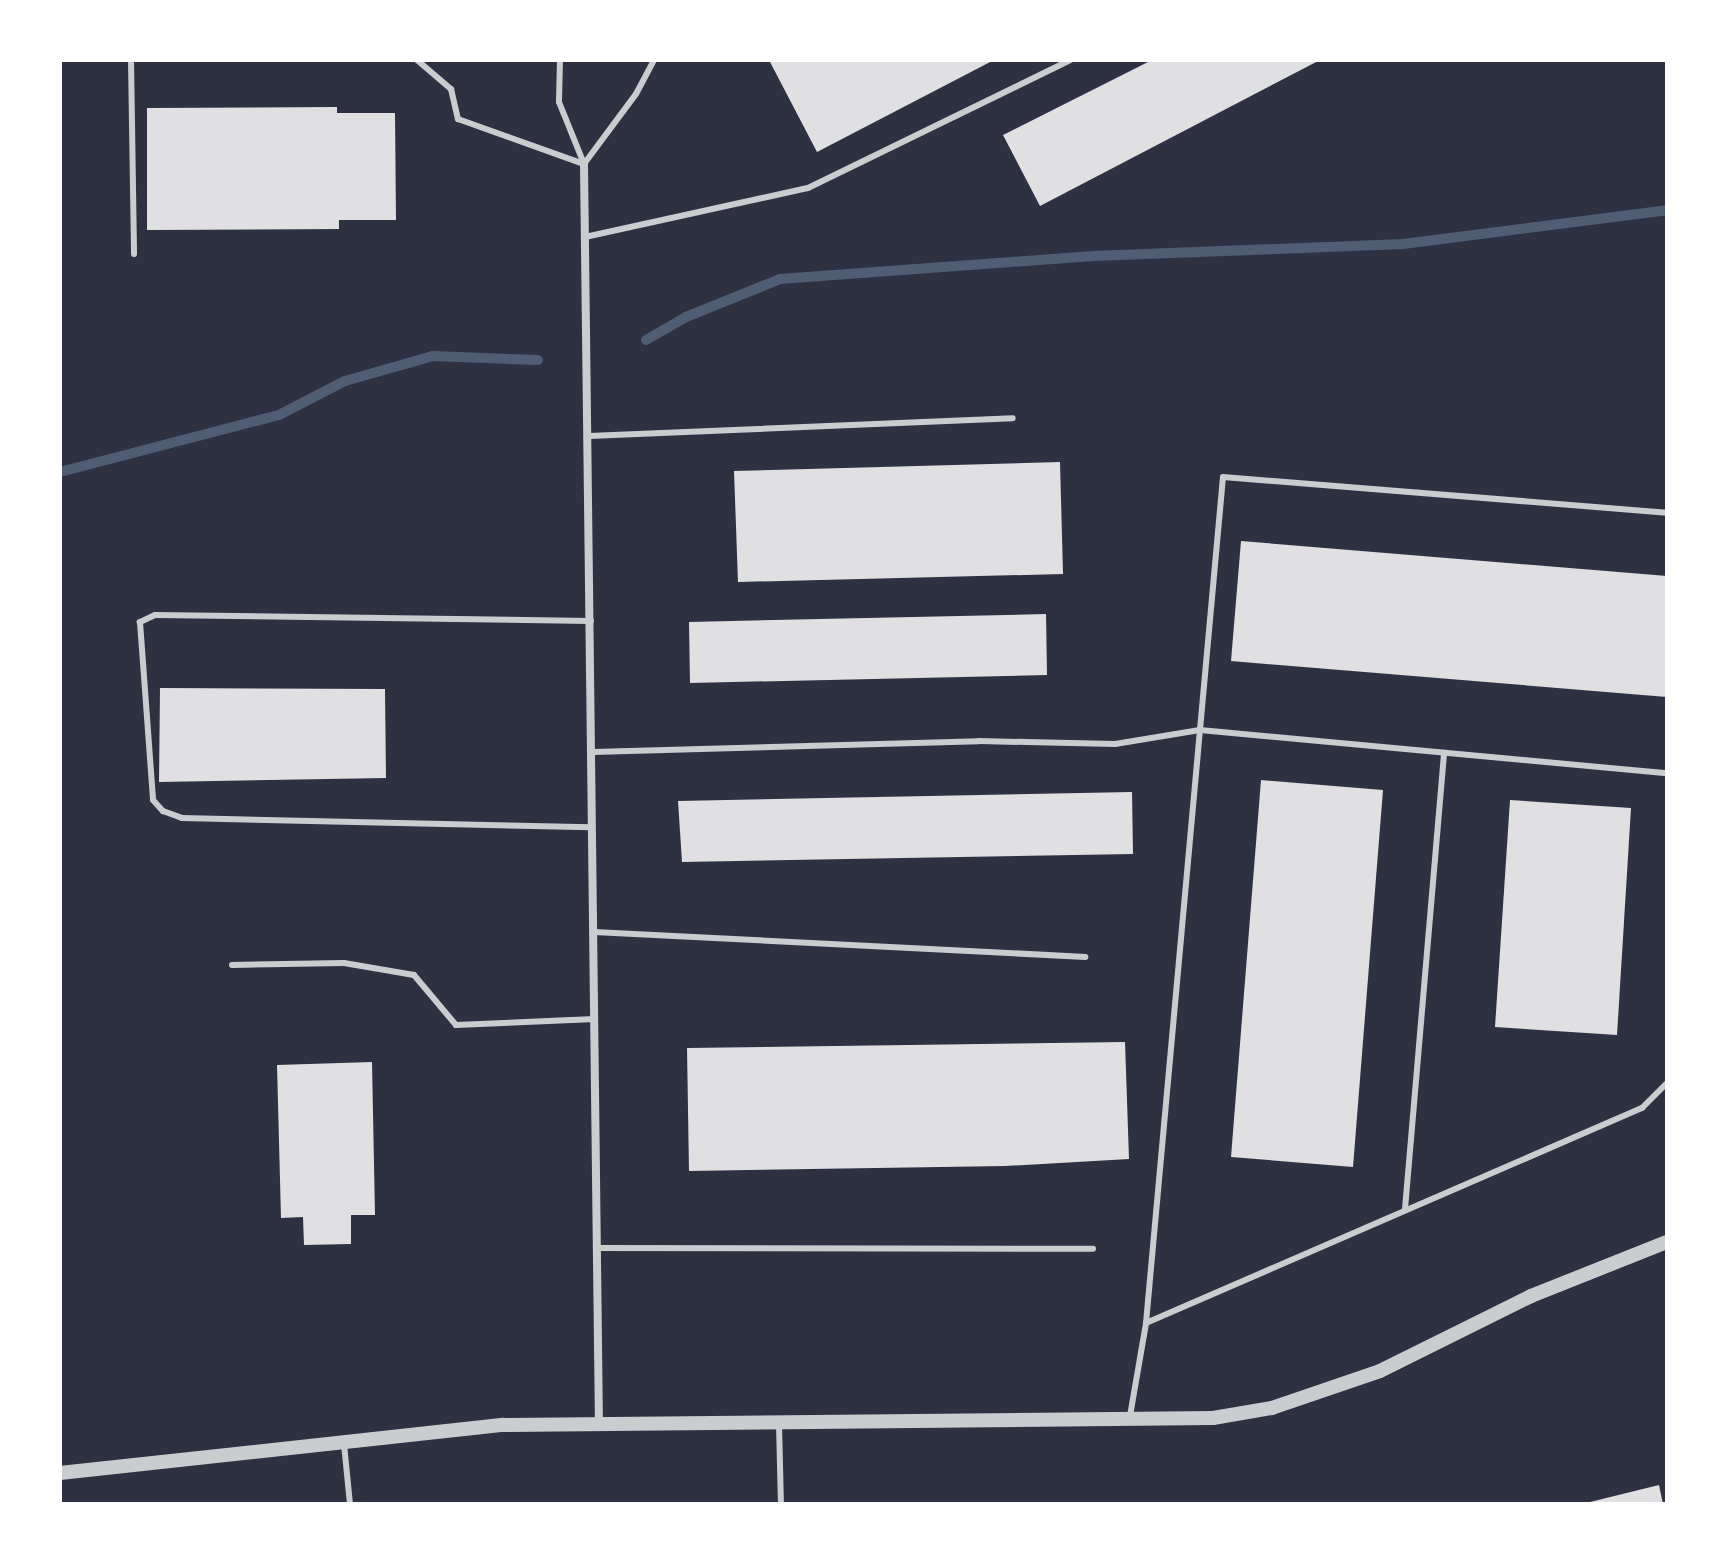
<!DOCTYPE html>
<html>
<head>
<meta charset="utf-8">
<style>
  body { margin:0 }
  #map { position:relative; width:1727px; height:1564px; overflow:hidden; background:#2d3142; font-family:"PT Sans Narrow",sans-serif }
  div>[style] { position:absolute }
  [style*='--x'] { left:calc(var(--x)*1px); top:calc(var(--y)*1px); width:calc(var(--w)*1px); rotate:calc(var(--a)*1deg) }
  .stream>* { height:10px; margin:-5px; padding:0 5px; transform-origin:5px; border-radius:5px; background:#4f5d75 }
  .building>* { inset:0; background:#e0e0e3 }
  .service>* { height:6px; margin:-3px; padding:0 3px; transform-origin:3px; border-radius:3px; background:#caccd0 }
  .minor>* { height:8px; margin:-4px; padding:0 4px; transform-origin:4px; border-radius:4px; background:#caccd0 }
  .tertiary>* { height:14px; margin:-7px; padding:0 7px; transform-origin:7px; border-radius:7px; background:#caccd0 }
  span { translate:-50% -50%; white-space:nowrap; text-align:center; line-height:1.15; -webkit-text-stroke:6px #fff; paint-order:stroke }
  .frame { position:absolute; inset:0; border:62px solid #fff; pointer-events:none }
</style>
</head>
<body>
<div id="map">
  <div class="stream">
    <i style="--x:646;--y:340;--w:46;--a:-29.9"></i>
    <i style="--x:686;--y:317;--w:101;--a:-22"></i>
    <i style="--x:780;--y:279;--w:314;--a:-4.2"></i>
    <i style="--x:1093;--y:256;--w:310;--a:-2.2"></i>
    <i style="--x:1403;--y:244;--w:266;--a:-7.3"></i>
    <i style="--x:60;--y:472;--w:226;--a:-14.6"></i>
    <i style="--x:279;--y:415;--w:74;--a:-27.3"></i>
    <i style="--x:345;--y:381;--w:91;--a:-15.9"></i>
    <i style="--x:433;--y:356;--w:105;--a:2.2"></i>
  </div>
  <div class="building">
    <i style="clip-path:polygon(769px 60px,994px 60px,817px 152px)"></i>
    <i style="clip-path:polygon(1152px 60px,1320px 60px,1040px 206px,1003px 135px)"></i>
    <i style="clip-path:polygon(337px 107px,337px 113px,395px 113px,396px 220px,339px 220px,339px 229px,147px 230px,147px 108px)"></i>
    <i style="clip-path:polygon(1060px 462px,1063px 574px,738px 582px,734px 471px)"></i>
    <i style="clip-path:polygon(1241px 541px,1667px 576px,1667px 697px,1231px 661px)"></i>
    <i style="clip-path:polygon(1046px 614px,1047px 675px,690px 683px,689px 622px)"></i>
    <i style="clip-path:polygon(160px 688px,385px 689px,386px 778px,159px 782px)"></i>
    <i style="clip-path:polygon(1261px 780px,1383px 790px,1353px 1167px,1231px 1157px)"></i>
    <i style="clip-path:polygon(1132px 792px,1133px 854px,682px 862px,678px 801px)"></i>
    <i style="clip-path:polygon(1510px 800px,1631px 808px,1617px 1035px,1495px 1027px)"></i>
    <i style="clip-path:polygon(1125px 1042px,1129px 1159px,1005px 1166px,689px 1171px,687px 1048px)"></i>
    <i style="clip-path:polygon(372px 1062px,375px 1215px,351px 1215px,351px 1244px,304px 1245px,303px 1217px,281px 1218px,277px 1065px)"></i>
    <i style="clip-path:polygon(1659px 1485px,1663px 1504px,1586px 1504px,1586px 1503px)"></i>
  </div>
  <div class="service">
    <i style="--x:131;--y:60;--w:194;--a:89.1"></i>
    <i style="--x:417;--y:60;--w:45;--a:40.5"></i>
    <i style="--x:451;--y:89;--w:31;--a:77"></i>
    <i style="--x:458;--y:119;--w:134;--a:19.7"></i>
    <i style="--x:560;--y:60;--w:42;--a:91.4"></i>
    <i style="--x:559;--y:102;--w:67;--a:68"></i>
    <i style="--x:584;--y:164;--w:87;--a:-53.4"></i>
    <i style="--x:636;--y:94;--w:38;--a:-62"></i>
    <i style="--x:585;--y:237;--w:228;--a:-12.4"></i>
    <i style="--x:808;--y:188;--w:292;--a:-26"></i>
    <i style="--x:589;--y:436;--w:424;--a:-2.4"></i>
    <i style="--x:591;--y:621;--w:436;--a:-179.2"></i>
    <i style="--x:155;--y:615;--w:17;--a:155"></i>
    <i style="--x:140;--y:622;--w:178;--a:85.8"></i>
    <i style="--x:153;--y:800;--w:15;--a:48"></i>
    <i style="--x:163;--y:811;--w:20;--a:20"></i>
    <i style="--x:182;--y:818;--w:410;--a:1.3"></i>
    <i style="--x:593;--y:752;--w:386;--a:-1.6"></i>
    <i style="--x:979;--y:741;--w:136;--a:1.3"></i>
    <i style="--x:1115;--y:744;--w:86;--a:-9.4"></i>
    <i style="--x:1200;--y:730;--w:469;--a:5.3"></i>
    <i style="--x:594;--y:932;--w:492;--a:2.9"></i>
    <i style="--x:232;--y:965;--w:112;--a:-1"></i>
    <i style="--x:344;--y:963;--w:71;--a:9.7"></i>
    <i style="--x:414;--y:975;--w:65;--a:50"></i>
    <i style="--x:456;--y:1025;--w:139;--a:-2.5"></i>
    <i style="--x:1405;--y:1209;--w:458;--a:-85.1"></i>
    <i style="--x:597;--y:1248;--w:496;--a:0.1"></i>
    <i style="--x:1146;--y:1323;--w:541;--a:-23.44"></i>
    <i style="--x:1642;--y:1108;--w:35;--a:-45"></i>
    <i style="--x:1130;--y:1416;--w:94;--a:-80.2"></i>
    <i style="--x:1146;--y:1323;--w:849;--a:-84.8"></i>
    <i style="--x:1223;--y:477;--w:445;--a:4.6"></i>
    <i style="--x:779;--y:1424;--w:80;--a:88.6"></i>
    <i style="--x:344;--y:1444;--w:60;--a:84.3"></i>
  </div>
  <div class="minor">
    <i style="--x:584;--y:164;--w:1257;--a:89.32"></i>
  </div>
  <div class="tertiary">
    <i style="--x:60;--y:1473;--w:446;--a:-6.2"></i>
    <i style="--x:503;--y:1425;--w:710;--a:-0.56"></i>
    <i style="--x:1213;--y:1418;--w:60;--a:-9.6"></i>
    <i style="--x:1272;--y:1408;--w:114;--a:-18.9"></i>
    <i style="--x:1380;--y:1371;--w:169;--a:-26.4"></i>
    <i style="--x:1531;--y:1296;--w:146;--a:-21.7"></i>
  </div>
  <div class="frame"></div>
</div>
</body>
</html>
